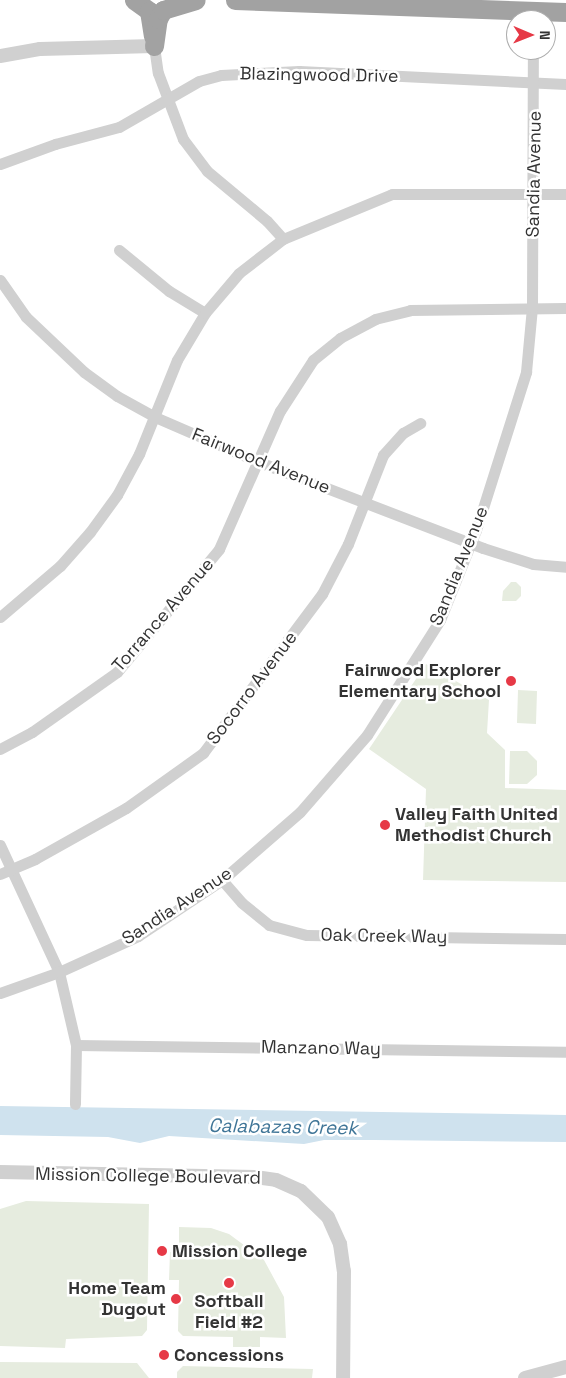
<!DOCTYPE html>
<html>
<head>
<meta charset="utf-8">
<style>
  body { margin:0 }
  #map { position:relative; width:566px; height:1378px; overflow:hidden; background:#fff; font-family:"Space Grotesk",sans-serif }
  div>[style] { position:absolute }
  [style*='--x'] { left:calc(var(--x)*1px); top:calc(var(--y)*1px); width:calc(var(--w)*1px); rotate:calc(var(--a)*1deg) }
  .green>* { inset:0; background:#e6ecdf }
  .water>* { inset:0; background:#cfe2ee }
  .minor>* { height:11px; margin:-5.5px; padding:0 5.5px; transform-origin:5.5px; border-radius:5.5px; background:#d0d0d0 }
  .tertiary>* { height:14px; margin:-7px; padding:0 7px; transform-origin:7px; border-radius:7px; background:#d0d0d0 }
  .trunk>* { height:19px; margin:-9.5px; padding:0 9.5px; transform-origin:9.5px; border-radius:9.5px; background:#a2a2a2 }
  .dots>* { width:14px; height:14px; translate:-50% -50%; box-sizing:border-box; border:2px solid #fff; border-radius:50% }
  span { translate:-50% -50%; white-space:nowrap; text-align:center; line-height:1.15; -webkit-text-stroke:5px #fff; paint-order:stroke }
  .street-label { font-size:18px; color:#333 }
  .poi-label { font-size:18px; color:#333; font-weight:700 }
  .right { translate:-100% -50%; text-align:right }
  .left { translate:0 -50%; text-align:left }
  .water-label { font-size:19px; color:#3f7597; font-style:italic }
  .north { position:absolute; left:506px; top:10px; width:50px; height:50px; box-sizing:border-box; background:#fff; border:1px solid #adadad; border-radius:50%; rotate:91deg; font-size:14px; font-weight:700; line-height:20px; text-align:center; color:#333 }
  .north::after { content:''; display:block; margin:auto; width:18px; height:22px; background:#e63946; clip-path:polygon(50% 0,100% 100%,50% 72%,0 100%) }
</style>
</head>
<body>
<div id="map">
  <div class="green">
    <i style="clip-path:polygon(511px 582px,516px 582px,521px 587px,521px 596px,516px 601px,502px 601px,503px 591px)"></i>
    <i style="clip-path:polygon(426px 664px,489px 700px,487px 733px,505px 750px,505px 788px,566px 790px,566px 882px,423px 880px,426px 789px,369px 749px)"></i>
    <i style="clip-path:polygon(518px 690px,537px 691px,536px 724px,517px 723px)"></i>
    <i style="clip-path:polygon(510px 751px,527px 751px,537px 761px,537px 775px,527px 784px,509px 784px)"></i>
    <i style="clip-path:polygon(26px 1201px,149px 1204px,147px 1330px,142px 1336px,66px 1339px,65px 1348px,0 1346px,0 1209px)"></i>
    <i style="clip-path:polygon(179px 1227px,211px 1228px,229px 1234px,264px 1260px,284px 1297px,286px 1338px,260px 1337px,260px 1347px,233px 1347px,233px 1337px,183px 1336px,178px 1331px,179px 1280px,169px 1280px,170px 1252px,179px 1252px)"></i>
    <i style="clip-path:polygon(0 1362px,137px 1363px,149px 1378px,0 1378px)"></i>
    <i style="clip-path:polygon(183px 1366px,313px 1369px,312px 1378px,177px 1378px,177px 1372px)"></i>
  </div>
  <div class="water">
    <i style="clip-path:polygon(0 1106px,566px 1115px,566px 1142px,374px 1140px,324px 1140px,304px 1144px,169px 1136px,140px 1143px,108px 1137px,0 1135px)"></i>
  </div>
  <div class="minor">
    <i style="--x:154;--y:46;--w:27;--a:82"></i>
    <i style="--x:158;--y:73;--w:71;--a:69.3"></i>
    <i style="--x:183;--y:139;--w:40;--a:53"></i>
    <i style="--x:207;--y:171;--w:78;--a:39.8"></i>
    <i style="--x:267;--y:221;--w:24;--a:48"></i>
    <i style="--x:0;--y:164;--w:59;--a:-20"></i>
    <i style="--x:55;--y:144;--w:66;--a:-14.9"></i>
    <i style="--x:119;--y:127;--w:92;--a:-29.9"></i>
    <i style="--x:199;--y:81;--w:23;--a:-15"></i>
    <i style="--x:221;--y:75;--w:78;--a:-2.9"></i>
    <i style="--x:299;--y:71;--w:267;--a:2.8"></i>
    <i style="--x:119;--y:250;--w:65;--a:39.4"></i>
    <i style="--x:169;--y:291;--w:42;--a:31.4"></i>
    <i style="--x:0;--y:280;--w:45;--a:54.9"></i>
    <i style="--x:26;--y:317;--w:80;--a:43.5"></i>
    <i style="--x:84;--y:372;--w:41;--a:36"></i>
    <i style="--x:117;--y:396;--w:43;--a:28.9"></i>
    <i style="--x:155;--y:417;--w:113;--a:23.4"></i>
    <i style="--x:259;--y:462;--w:240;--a:21"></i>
    <i style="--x:483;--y:548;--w:52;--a:17.7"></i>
    <i style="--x:533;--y:564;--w:33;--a:5"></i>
    <i style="--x:0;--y:617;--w:79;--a:-40.4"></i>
    <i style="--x:60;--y:566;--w:45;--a:-48.6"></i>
    <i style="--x:90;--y:532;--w:46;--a:-53.9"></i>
    <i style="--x:117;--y:495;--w:47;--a:-61.8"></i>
    <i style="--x:139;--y:454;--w:101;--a:-68"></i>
    <i style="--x:177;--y:360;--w:55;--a:-59.2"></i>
    <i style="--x:205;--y:313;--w:52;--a:-49.6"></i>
    <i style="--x:239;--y:273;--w:56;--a:-37.7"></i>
    <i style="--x:283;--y:239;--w:118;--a:-22.4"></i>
    <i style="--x:392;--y:194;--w:174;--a:0"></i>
    <i style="--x:0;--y:749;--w:36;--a:-28"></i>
    <i style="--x:32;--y:732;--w:104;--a:-35.2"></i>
    <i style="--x:117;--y:672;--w:160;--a:-50.3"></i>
    <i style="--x:219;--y:549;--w:151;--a:-66.2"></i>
    <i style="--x:280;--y:411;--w:61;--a:-57.1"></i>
    <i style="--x:313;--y:360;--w:35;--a:-39"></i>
    <i style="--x:340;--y:338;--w:40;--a:-28"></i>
    <i style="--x:375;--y:319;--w:36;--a:-14"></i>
    <i style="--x:410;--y:310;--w:156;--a:-0.7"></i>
    <i style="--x:0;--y:845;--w:140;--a:65.1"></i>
    <i style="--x:59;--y:972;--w:75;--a:76.9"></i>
    <i style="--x:76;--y:1045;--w:59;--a:91"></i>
    <i style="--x:0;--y:874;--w:38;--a:-23"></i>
    <i style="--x:35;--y:859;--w:104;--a:-29.3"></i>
    <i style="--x:126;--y:808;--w:95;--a:-35.5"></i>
    <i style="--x:203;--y:753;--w:199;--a:-53.2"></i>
    <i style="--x:322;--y:594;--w:56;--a:-62.5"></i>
    <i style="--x:348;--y:544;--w:96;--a:-68.5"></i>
    <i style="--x:383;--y:455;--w:30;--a:-48"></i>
    <i style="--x:403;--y:433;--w:20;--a:-30"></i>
    <i style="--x:222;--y:880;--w:30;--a:49"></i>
    <i style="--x:242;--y:903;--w:35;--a:39"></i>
    <i style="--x:269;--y:925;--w:39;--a:15"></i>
    <i style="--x:307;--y:935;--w:259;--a:0.9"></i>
    <i style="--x:0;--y:993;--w:63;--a:-19.6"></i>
    <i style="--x:59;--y:972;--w:87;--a:-24.5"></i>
    <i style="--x:138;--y:936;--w:101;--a:-33.7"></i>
    <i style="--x:222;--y:880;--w:103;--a:-41.1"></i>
    <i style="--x:300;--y:812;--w:102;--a:-49"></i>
    <i style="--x:367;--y:735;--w:136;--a:-57.6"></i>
    <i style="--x:440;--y:620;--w:97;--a:-68.2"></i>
    <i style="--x:476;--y:530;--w:166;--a:-72.4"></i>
    <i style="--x:526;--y:372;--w:65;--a:-84.7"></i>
    <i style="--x:532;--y:307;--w:257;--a:-89.8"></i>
    <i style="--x:76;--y:1045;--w:490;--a:0.8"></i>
  </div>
  <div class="tertiary">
    <i style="--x:0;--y:56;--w:41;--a:-9.9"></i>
    <i style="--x:40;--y:49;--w:114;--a:-1.5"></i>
    <i style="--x:0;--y:1172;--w:255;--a:1.1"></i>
    <i style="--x:255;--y:1177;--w:21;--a:8"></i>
    <i style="--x:276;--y:1180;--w:27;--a:24"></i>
    <i style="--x:301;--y:1191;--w:37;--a:44"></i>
    <i style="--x:328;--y:1217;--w:30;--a:66"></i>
    <i style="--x:340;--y:1244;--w:27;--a:82"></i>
    <i style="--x:344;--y:1271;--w:107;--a:90.5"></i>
    <i style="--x:525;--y:1378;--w:42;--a:-15"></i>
  </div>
  <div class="trunk">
    <i style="--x:134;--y:0;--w:19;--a:36"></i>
    <i style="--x:149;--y:11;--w:25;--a:81"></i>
    <i style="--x:235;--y:0;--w:331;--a:2.1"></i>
    <i style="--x:154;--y:46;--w:27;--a:-82"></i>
    <i style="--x:158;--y:19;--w:10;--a:-61"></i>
    <i style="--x:163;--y:10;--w:34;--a:-17"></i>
  </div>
  <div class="dots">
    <i style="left:511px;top:681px;background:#e63946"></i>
    <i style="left:385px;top:825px;background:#e63946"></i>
    <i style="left:162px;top:1251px;background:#e63946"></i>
    <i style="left:229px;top:1283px;background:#e63946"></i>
    <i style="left:176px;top:1299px;background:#e63946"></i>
    <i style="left:164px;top:1355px;background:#e63946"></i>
  </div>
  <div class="street-label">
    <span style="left:319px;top:75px;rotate:1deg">Blazingwood Drive</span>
    <span style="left:534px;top:174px;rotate:-89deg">Sandia Avenue</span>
    <span style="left:261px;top:461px;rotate:22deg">Fairwood Avenue</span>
    <span style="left:459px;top:566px;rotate:-68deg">Sandia Avenue</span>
    <span style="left:163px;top:615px;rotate:-49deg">Torrance Avenue</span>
    <span style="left:252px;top:688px;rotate:-53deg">Socorro Avenue</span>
    <span style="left:177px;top:906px;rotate:-33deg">Sandia Avenue</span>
    <span style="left:384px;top:936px;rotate:1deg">Oak Creek Way</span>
    <span style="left:321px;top:1048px;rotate:1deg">Manzano Way</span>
    <span style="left:148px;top:1176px;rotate:1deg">Mission College Boulevard</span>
  </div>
  <div class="poi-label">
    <span class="right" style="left:501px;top:681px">Fairwood Explorer<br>Elementary School</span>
    <span class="left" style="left:395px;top:825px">Valley Faith United<br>Methodist Church</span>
    <span class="left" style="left:172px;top:1251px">Mission College</span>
    <span class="right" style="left:166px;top:1299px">Home Team<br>Dugout</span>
    <span style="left:229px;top:1312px">Softball<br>Field #2</span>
    <span class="left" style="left:174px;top:1355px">Concessions</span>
  </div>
  <div class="water-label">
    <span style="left:283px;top:1127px;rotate:1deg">Calabazas Creek</span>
  </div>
  <div class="north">N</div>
</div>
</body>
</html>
